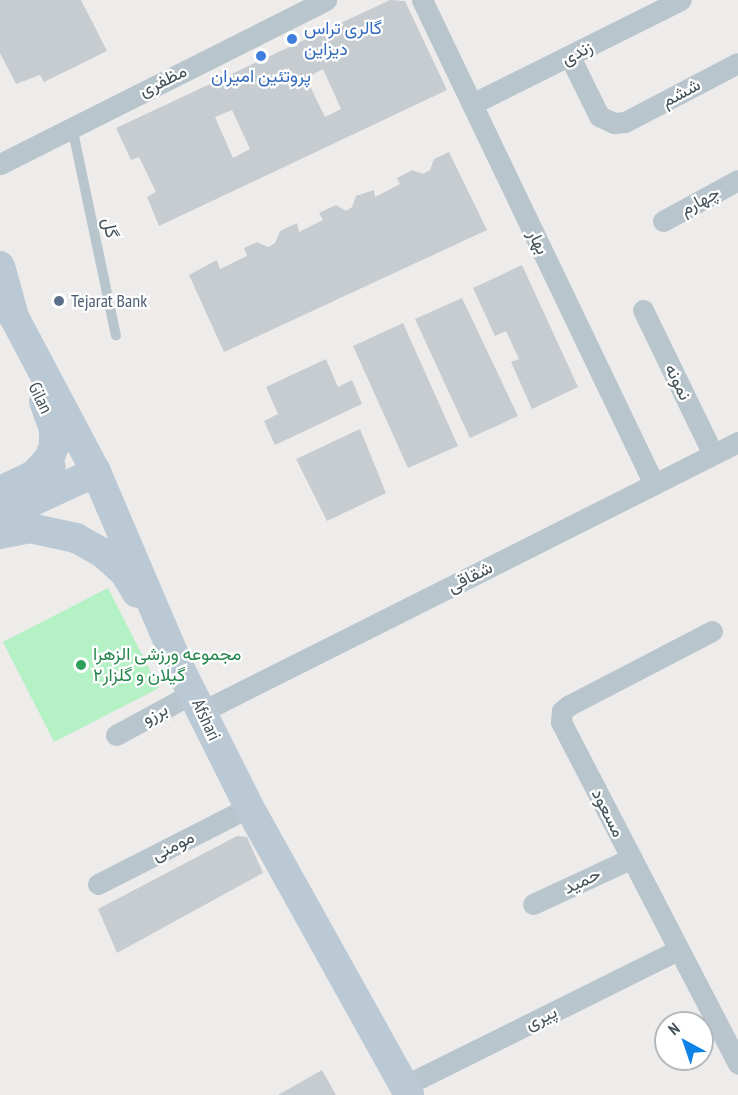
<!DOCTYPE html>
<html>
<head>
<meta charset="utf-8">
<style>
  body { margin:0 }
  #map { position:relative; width:738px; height:1095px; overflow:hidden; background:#eeebeb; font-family:"PT Sans Narrow",Vazirmatn,sans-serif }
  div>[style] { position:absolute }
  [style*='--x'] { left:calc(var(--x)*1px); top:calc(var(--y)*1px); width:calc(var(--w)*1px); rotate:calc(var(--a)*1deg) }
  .green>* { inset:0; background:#b4f1c5 }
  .building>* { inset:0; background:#c7ccd1 }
  .lane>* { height:10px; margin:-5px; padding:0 5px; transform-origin:5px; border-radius:5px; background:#b8c5cc }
  .street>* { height:21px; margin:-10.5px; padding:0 10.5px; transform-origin:10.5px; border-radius:10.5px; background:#b8c5cc }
  .secondary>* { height:30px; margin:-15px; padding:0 15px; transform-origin:15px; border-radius:15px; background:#bac9d4 }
  .dots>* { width:16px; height:16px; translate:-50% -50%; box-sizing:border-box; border:3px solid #fff; border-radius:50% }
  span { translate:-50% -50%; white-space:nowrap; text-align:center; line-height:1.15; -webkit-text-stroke:4.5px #fff; paint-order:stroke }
  .shop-label { font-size:18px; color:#366cbe }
  .left { translate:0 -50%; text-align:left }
  .street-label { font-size:18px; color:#435159 }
  .service-label { font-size:18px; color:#4e5e75 }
  .leisure-label { font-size:18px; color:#27864d }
  .north { position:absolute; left:654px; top:1011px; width:60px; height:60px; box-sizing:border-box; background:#fff; border:2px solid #b4b9bd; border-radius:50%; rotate:320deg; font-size:16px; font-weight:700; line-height:24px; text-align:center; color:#435159 }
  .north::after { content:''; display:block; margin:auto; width:21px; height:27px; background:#0d83e6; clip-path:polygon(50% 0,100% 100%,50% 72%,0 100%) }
</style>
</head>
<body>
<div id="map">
  <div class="green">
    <i style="clip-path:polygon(108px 588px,159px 688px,54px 742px,3px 642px)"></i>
  </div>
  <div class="building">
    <i style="clip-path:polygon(0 0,81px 0,107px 51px,44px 82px,40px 75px,16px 84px,0 53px)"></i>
    <i style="clip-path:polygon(evenodd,390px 0,405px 1px,447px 90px,159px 226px,147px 197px,156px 192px,139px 157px,131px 160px,116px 128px,390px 0,323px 69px,341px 109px,325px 117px,306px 78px,323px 69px,390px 0,232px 110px,250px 149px,233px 158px,215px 117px,232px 110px)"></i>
    <i style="clip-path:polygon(449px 152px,487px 230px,224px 352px,189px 275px,217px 260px,220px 269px,247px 256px,244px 248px,257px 242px,268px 247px,275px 243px,280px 231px,297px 223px,299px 232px,323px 220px,319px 213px,336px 205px,346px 211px,352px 207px,356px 196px,374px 190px,375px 197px,400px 184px,397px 178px,412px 170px,423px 174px,430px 170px,434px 159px)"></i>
    <i style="clip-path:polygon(522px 265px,578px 387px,532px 409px,511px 362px,519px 359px,506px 331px,495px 336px,473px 288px)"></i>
    <i style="clip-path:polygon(462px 298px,518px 416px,470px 438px,415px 319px)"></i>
    <i style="clip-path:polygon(403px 323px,458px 446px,408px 468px,353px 346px)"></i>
    <i style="clip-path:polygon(326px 359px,338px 387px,352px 380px,362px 404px,275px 445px,264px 421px,278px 414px,266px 387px)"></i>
    <i style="clip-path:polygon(360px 429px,386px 493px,327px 521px,296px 459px)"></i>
    <i style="clip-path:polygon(237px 836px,247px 837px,263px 873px,117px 953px,98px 909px)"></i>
    <i style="clip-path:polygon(322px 1070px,336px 1095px,278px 1095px)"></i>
  </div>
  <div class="lane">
    <i style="--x:72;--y:127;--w:213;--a:78.1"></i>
  </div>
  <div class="street">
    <i style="--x:422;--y:0;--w:537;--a:64.39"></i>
    <i style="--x:570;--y:57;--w:66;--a:63.8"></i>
    <i style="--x:599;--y:116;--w:17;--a:25"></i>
    <i style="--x:614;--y:123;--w:11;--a:-5"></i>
    <i style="--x:625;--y:122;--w:127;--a:-27.6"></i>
    <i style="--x:472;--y:104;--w:233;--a:-26.5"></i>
    <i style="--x:0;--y:164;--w:365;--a:-26.7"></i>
    <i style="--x:663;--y:221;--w:85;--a:-28.7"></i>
    <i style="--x:643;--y:310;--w:160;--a:64.1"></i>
    <i style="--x:712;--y:631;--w:162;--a:152.5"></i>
    <i style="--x:568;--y:706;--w:8;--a:140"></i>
    <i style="--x:562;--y:711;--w:11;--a:95"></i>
    <i style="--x:561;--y:722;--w:385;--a:62.6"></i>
    <i style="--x:201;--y:712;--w:601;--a:-26.69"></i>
    <i style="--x:116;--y:735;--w:88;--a:-28.6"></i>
    <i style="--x:98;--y:884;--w:169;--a:-27"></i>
    <i style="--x:533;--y:904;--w:109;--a:-24.9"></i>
    <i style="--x:404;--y:1086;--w:306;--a:-26.4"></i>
  </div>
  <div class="secondary">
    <i style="--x:0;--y:266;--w:53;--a:74.6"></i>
    <i style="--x:14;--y:317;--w:175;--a:62.1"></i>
    <i style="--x:96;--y:472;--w:214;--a:66.9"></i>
    <i style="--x:180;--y:669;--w:154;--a:63.4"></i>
    <i style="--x:249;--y:807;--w:329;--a:60.9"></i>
    <i style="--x:33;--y:476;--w:23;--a:-47"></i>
    <i style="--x:49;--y:459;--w:14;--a:-69"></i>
    <i style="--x:54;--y:446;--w:17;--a:-90"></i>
    <i style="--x:54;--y:429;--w:29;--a:-110"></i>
    <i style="--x:0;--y:491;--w:56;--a:-25.2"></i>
    <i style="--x:0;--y:516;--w:106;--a:-24.6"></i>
    <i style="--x:0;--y:534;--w:31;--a:-11"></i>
    <i style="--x:30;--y:528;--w:47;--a:12.3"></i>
    <i style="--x:76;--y:538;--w:31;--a:29"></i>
    <i style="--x:103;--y:553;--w:30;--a:42"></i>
    <i style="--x:125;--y:573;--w:23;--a:59"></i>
  </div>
  <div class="dots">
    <i style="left:292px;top:39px;background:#3f7fe0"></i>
    <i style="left:261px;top:56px;background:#3f7fe0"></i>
    <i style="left:59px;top:301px;background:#5c6f8a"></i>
    <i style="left:81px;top:665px;background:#2e9e5b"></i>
  </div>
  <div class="shop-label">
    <span class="left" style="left:304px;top:39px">گالری تراس<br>دیزاین</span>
    <span style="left:261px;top:76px">پروتئین امیران</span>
  </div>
  <div class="street-label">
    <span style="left:577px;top:53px;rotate:-27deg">زندی</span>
    <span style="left:163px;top:81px;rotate:-26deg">مظفری</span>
    <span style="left:681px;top:93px;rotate:-28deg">ششم</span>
    <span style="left:700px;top:201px;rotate:-28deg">چهارم</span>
    <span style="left:110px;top:228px;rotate:78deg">گل</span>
    <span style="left:538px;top:242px;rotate:64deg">بهار</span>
    <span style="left:678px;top:382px;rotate:64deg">نمونه</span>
    <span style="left:40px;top:398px;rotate:64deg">Gilan</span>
    <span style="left:470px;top:577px;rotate:-27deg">شقاقی</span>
    <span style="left:155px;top:714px;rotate:-28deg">برزو</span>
    <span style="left:206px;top:720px;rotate:65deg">Afshari</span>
    <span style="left:608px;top:813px;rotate:63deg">مسعود</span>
    <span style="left:173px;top:846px;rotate:-27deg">مومنی</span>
    <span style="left:582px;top:881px;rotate:-25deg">حمید</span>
    <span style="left:541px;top:1018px;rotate:-26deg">پیری</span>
  </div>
  <div class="service-label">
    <span class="left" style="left:71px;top:301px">Tejarat Bank</span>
  </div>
  <div class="leisure-label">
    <span class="left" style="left:93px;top:665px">مجموعه ورزشی الزهرا<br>گیلان و گلزار۲</span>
  </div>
  <div class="north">N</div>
</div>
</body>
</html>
